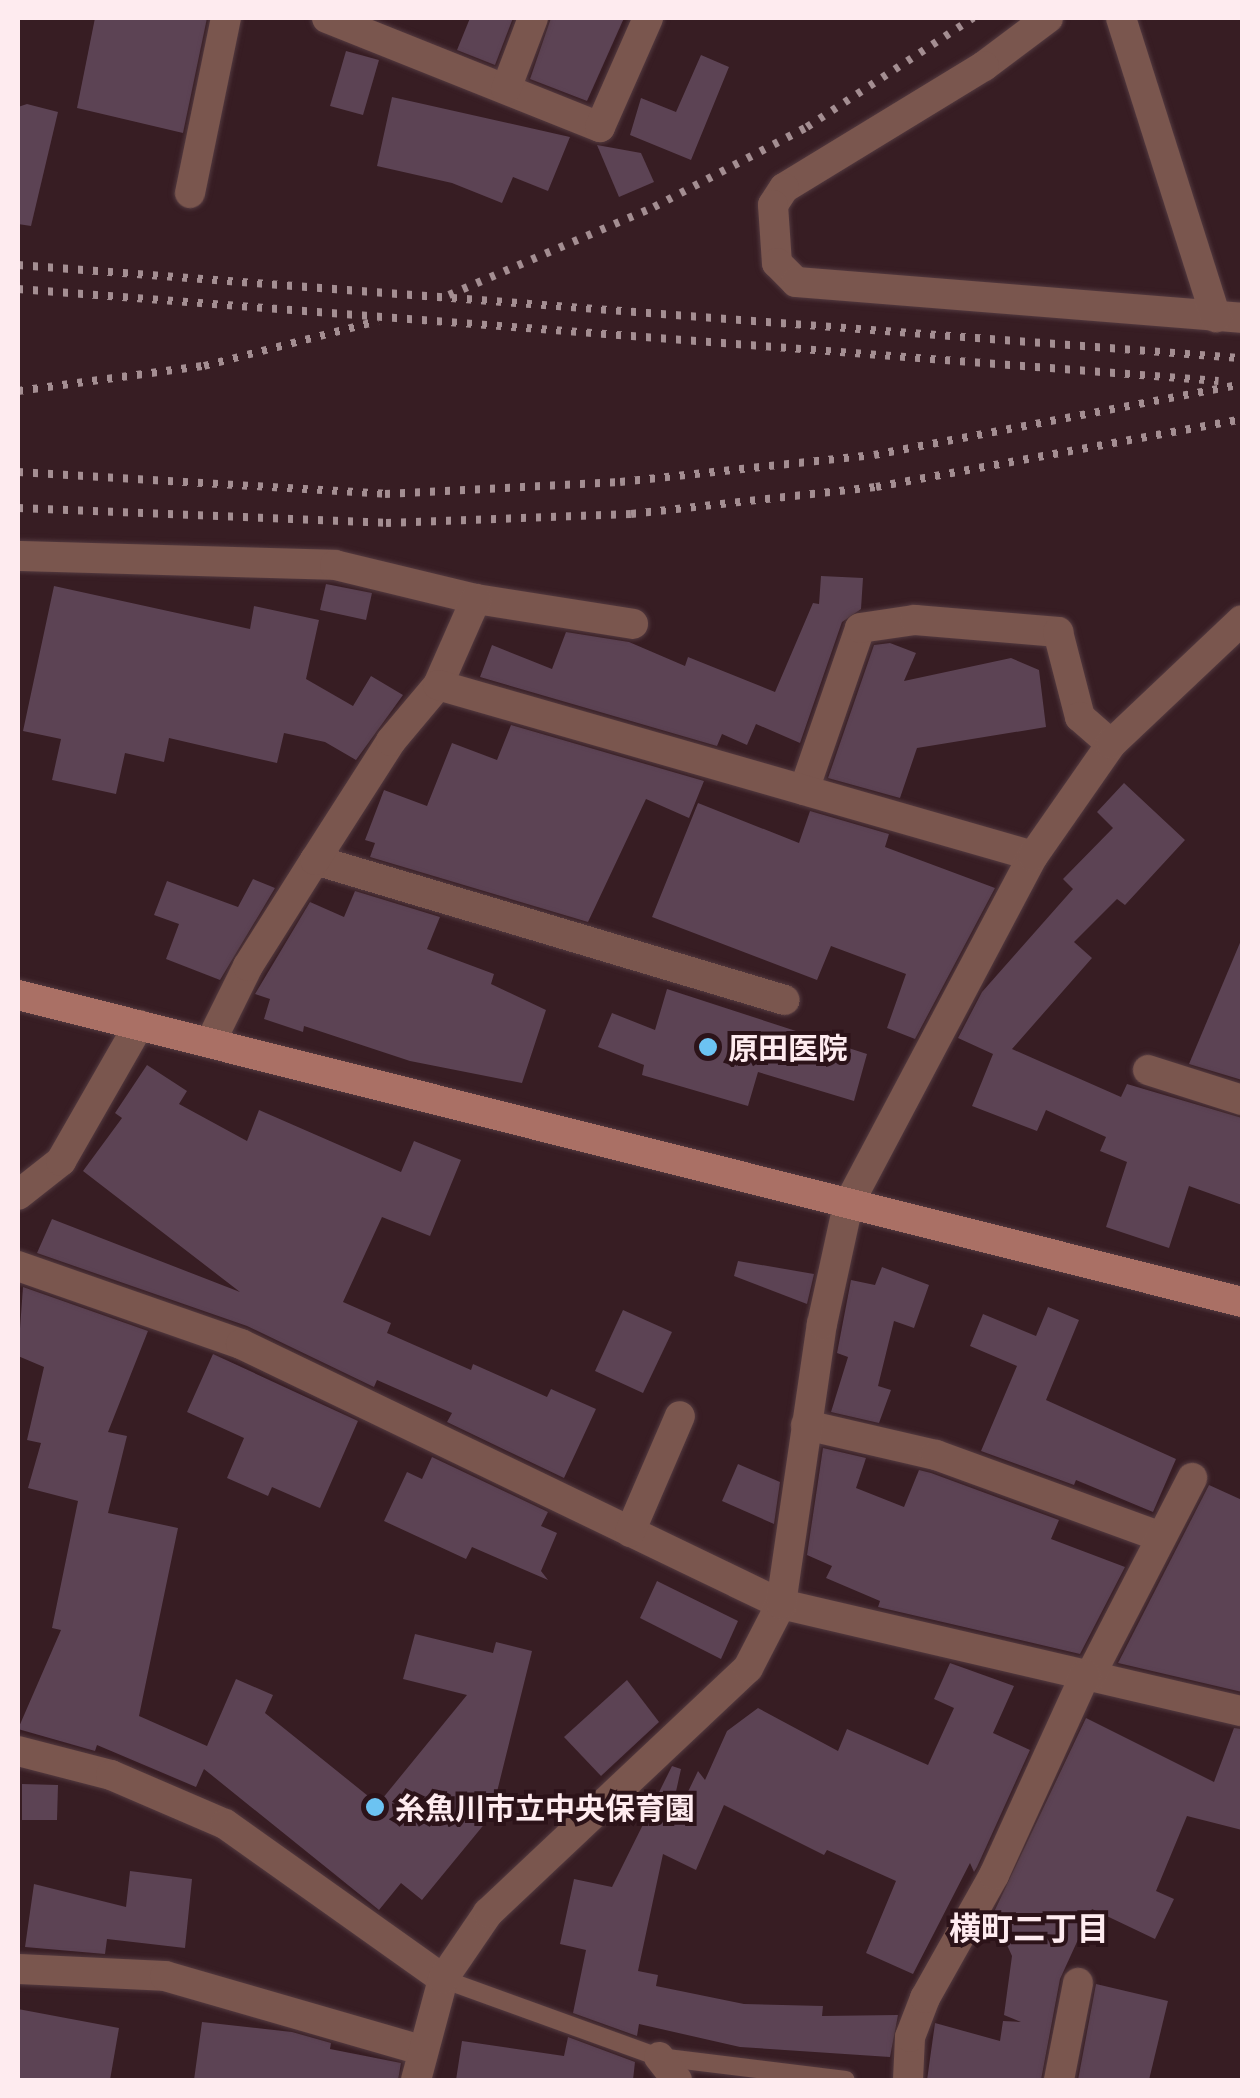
<!DOCTYPE html>
<html>
<head>
<meta charset="utf-8">
<style>
  body { margin:0 }
  #map { position:relative; width:1260px; height:2098px; overflow:hidden; background:#371d23; font-family:Commissioner,"Noto Sans JP",sans-serif }
  div>[style] { position:absolute }
  [style*='--x'] { left:calc(var(--x)*1px); top:calc(var(--y)*1px); width:calc(var(--w)*1px); rotate:calc(var(--a)*1deg) }
  .building>* { inset:0; background:#5c4354 }
  .roads { filter:drop-shadow(0 0 2px #533a40) drop-shadow(0 0 2px #533a40) }
  .lane>* { height:18px; margin:-9px; padding:0 9px; transform-origin:9px; border-radius:9px; background:#7a564e }
  .street>* { height:30px; margin:-15px; padding:0 15px; transform-origin:15px; border-radius:15px; background:#7a564e }
  .secondary>* { height:30px; margin:-15px; padding:0 15px; transform-origin:15px; border-radius:15px; background:#aa7065 }
  .rail>* { height:8px; margin-top:-4px; transform-origin:0; background:repeating-linear-gradient(90deg,#a48e92 0 5px,transparent 0 15px) }
  .dots>* { width:28px; height:28px; translate:-50% -50%; box-sizing:border-box; border:5px solid #2c1319; border-radius:50% }
  span { translate:-50% -50%; white-space:nowrap; text-align:center; line-height:1.15; -webkit-text-stroke:8px #2c1319; paint-order:stroke }
  .poi-label { font-size:30px; color:#feebef; font-weight:700 }
  .left { translate:0 -50%; text-align:left }
  .neighbourhood-label { font-size:32px; color:#feebef; font-weight:700 }
  .frame { position:absolute; inset:0; border:20px solid #feebef; pointer-events:none }
</style>
</head>
<body>
<div id="map">
  <div class="building">
    <i style="clip-path:polygon(95px 18px,207px 18px,183px 133px,77px 108px)"></i>
    <i style="clip-path:polygon(470px 18px,513px 18px,495px 65px,457px 50px)"></i>
    <i style="clip-path:polygon(551px 18px,624px 18px,587px 101px,530px 79px)"></i>
    <i style="clip-path:polygon(346px 51px,379px 60px,363px 115px,330px 106px)"></i>
    <i style="clip-path:polygon(701px 55px,729px 67px,691px 160px,630px 135px,641px 98px,676px 112px)"></i>
    <i style="clip-path:polygon(392px 97px,570px 137px,548px 191px,513px 177px,502px 203px,452px 183px,377px 166px)"></i>
    <i style="clip-path:polygon(27px 104px,58px 112px,31px 226px,18px 224px,18px 107px)"></i>
    <i style="clip-path:polygon(597px 145px,641px 153px,654px 182px,619px 197px)"></i>
    <i style="clip-path:polygon(821px 576px,863px 578px,861px 609px,842px 622px,800px 743px,756px 724px,747px 745px,722px 734px,717px 746px,480px 677px,492px 645px,552px 669px,566px 632px,629px 642px,685px 666px,688px 657px,775px 692px,813px 603px,819px 604px)"></i>
    <i style="clip-path:polygon(326px 584px,372px 593px,366px 620px,320px 610px)"></i>
    <i style="clip-path:polygon(54px 586px,250px 629px,254px 606px,319px 620px,306px 679px,353px 706px,371px 676px,403px 695px,356px 760px,325px 742px,284px 733px,277px 763px,169px 738px,164px 762px,125px 753px,116px 794px,52px 780px,61px 739px,23px 731px)"></i>
    <i style="clip-path:polygon(890px 643px,916px 653px,904px 681px,1011px 658px,1039px 670px,1046px 727px,917px 748px,900px 798px,828px 778px,874px 645px)"></i>
    <i style="clip-path:polygon(511px 725px,704px 781px,689px 818px,646px 799px,588px 922px,370px 857px,375px 843px,365px 840px,384px 790px,427px 806px,452px 743px,497px 760px)"></i>
    <i style="clip-path:polygon(1124px 783px,1185px 840px,1125px 905px,1117px 899px,1074px 942px,1092px 958px,1012px 1049px,1121px 1097px,1127px 1084px,1242px 1118px,1242px 1205px,1189px 1186px,1169px 1248px,1106px 1227px,1127px 1162px,1100px 1151px,1106px 1137px,1046px 1110px,1037px 1131px,972px 1106px,993px 1054px,958px 1038px,982px 992px,1073px 889px,1063px 879px,1113px 828px,1097px 812px)"></i>
    <i style="clip-path:polygon(698px 803px,799px 843px,810px 811px,889px 834px,885px 847px,995px 888px,915px 1039px,887px 1028px,906px 974px,831px 946px,817px 980px,652px 917px)"></i>
    <i style="clip-path:polygon(253px 879px,275px 888px,220px 980px,166px 959px,179px 924px,154px 915px,167px 881px,238px 907px)"></i>
    <i style="clip-path:polygon(355px 891px,440px 917px,427px 949px,494px 974px,491px 984px,546px 1010px,522px 1083px,410px 1061px,304px 1026px,303px 1032px,264px 1019px,270px 999px,255px 994px,310px 902px,344px 917px)"></i>
    <i style="clip-path:polygon(1242px 938px,1242px 1080px,1189px 1064px)"></i>
    <i style="clip-path:polygon(667px 989px,867px 1054px,854px 1101px,758px 1072px,748px 1106px,642px 1075px,644px 1065px,598px 1047px,612px 1013px,655px 1030px)"></i>
    <i style="clip-path:polygon(147px 1065px,187px 1091px,179px 1104px,247px 1141px,259px 1110px,401px 1172px,414px 1141px,461px 1160px,430px 1236px,382px 1217px,343px 1302px,391px 1323px,387px 1333px,471px 1370px,473px 1364px,547px 1397px,551px 1389px,596px 1409px,564px 1478px,447px 1422px,452px 1413px,377px 1380px,374px 1387px,247px 1326px,37px 1253px,52px 1219px,240px 1292px,83px 1171px,122px 1118px,115px 1113px)"></i>
    <i style="clip-path:polygon(738px 1261px,814px 1274px,807px 1304px,734px 1276px)"></i>
    <i style="clip-path:polygon(882px 1267px,929px 1285px,914px 1328px,894px 1321px,878px 1386px,891px 1390px,879px 1423px,831px 1412px,848px 1357px,837px 1353px,851px 1280px,875px 1285px)"></i>
    <i style="clip-path:polygon(23px 1287px,148px 1331px,108px 1432px,127px 1436px,108px 1513px,178px 1528px,139px 1716px,207px 1746px,236px 1679px,273px 1695px,265px 1713px,378px 1804px,467px 1695px,403px 1679px,415px 1634px,493px 1653px,496px 1642px,532px 1651px,491px 1816px,422px 1900px,401px 1883px,379px 1910px,204px 1769px,196px 1787px,97px 1745px,95px 1751px,18px 1729px,61px 1630px,52px 1628px,78px 1501px,28px 1488px,41px 1443px,27px 1440px,44px 1367px,18px 1356px)"></i>
    <i style="clip-path:polygon(1048px 1307px,1079px 1320px,1046px 1400px,1176px 1459px,1153px 1512px,1076px 1480px,1074px 1485px,981px 1451px,1017px 1366px,970px 1346px,983px 1314px,1036px 1336px)"></i>
    <i style="clip-path:polygon(623px 1310px,672px 1332px,643px 1393px,595px 1371px)"></i>
    <i style="clip-path:polygon(213px 1354px,358px 1421px,320px 1508px,272px 1487px,268px 1496px,227px 1478px,244px 1438px,187px 1412px)"></i>
    <i style="clip-path:polygon(823px 1448px,866px 1458px,856px 1488px,904px 1507px,919px 1470px,931px 1473px,1059px 1520px,1051px 1539px,1125px 1567px,1080px 1654px,878px 1607px,880px 1601px,826px 1578px,832px 1566px,807px 1555px)"></i>
    <i style="clip-path:polygon(432px 1457px,548px 1512px,541px 1526px,557px 1533px,541px 1571px,548px 1580px,472px 1547px,466px 1559px,384px 1521px,407px 1472px,422px 1479px)"></i>
    <i style="clip-path:polygon(738px 1464px,780px 1482px,774px 1524px,722px 1501px)"></i>
    <i style="clip-path:polygon(1209px 1485px,1242px 1500px,1242px 1692px,1118px 1663px)"></i>
    <i style="clip-path:polygon(657px 1581px,738px 1621px,721px 1659px,640px 1618px)"></i>
    <i style="clip-path:polygon(950px 1663px,1014px 1686px,993px 1733px,1030px 1750px,977px 1867px,974px 1872px,970px 1863px,913px 1974px,866px 1953px,896px 1881px,827px 1850px,824px 1855px,724px 1805px,696px 1870px,663px 1854px,638px 1971px,658px 1975px,656px 1986px,744px 2004px,823px 2006px,822px 2016px,898px 2015px,890px 2057px,740px 2047px,639px 2024px,637px 2036px,573px 2013px,586px 1950px,560px 1944px,574px 1879px,612px 1887px,672px 1766px,681px 1769px,675px 1796px,684px 1800px,698px 1771px,705px 1780px,727px 1731px,758px 1708px,838px 1751px,847px 1729px,928px 1765px,954px 1708px,934px 1699px)"></i>
    <i style="clip-path:polygon(627px 1680px,659px 1722px,601px 1776px,564px 1737px)"></i>
    <i style="clip-path:polygon(1086px 1718px,1214px 1782px,1234px 1728px,1242px 1729px,1242px 1830px,1187px 1816px,1156px 1891px,1174px 1899px,1155px 1939px,1092px 1909px,1060px 1979px,1041px 2080px,927px 2080px,935px 2023px,1000px 2041px,1003px 2021px,1021px 2022px,1004px 2015px,1012px 1956px,993px 1914px)"></i>
    <i style="clip-path:polygon(22px 1784px,58px 1785px,57px 1820px,22px 1820px)"></i>
    <i style="clip-path:polygon(130px 1871px,192px 1879px,185px 1948px,107px 1939px,105px 1954px,25px 1947px,34px 1884px,126px 1907px)"></i>
    <i style="clip-path:polygon(1096px 1984px,1168px 2001px,1149px 2080px,1078px 2080px)"></i>
    <i style="clip-path:polygon(18px 2009px,119px 2028px,110px 2080px,18px 2080px)"></i>
    <i style="clip-path:polygon(202px 2022px,292px 2032px,331px 2043px,330px 2049px,401px 2063px,398px 2080px,194px 2080px)"></i>
    <i style="clip-path:polygon(568px 2037px,635px 2062px,633px 2080px,456px 2080px,462px 2041px,564px 2056px)"></i>
  </div>
  <div class="roads">
    <div class="lane">
      <i style="--x:443;--y:1979;--w:230;--a:19.9"></i>
      <i style="--x:659;--y:2057;--w:188;--a:7"></i>
    </div>
    <div class="street">
      <i style="--x:327;--y:18;--w:294;--a:21.8"></i>
      <i style="--x:600;--y:127;--w:119;--a:-66.2"></i>
      <i style="--x:1048;--y:18;--w:80;--a:143.1"></i>
      <i style="--x:984;--y:66;--w:234;--a:148.6"></i>
      <i style="--x:784;--y:188;--w:20;--a:123"></i>
      <i style="--x:773;--y:205;--w:58;--a:86.1"></i>
      <i style="--x:777;--y:263;--w:27;--a:45"></i>
      <i style="--x:796;--y:282;--w:447;--a:4.6"></i>
      <i style="--x:1121;--y:18;--w:314;--a:72.4"></i>
      <i style="--x:506;--y:89;--w:76;--a:-69.2"></i>
      <i style="--x:190;--y:193;--w:179;--a:-78.4"></i>
      <i style="--x:18;--y:556;--w:317;--a:1.6"></i>
      <i style="--x:335;--y:565;--w:145;--a:13.6"></i>
      <i style="--x:476;--y:599;--w:159;--a:9"></i>
      <i style="--x:438;--y:685;--w:94;--a:-66.2"></i>
      <i style="--x:804;--y:790;--w:171;--a:-70.9"></i>
      <i style="--x:860;--y:628;--w:56;--a:-8.3"></i>
      <i style="--x:915;--y:620;--w:144;--a:4.8"></i>
      <i style="--x:1058;--y:632;--w:88;--a:75.5"></i>
      <i style="--x:1080;--y:717;--w:41;--a:41.1"></i>
      <i style="--x:315;--y:860;--w:490;--a:16.6"></i>
      <i style="--x:210;--y:1043;--w:86;--a:-63.7"></i>
      <i style="--x:248;--y:966;--w:125;--a:-57.7"></i>
      <i style="--x:315;--y:860;--w:141;--a:-57.4"></i>
      <i style="--x:391;--y:741;--w:73;--a:-50"></i>
      <i style="--x:438;--y:685;--w:619;--a:16.03"></i>
      <i style="--x:1148;--y:1070;--w:99;--a:17.7"></i>
      <i style="--x:18;--y:1195;--w:55;--a:-38.3"></i>
      <i style="--x:61;--y:1161;--w:157;--a:-60.2"></i>
      <i style="--x:18;--y:1266;--w:236;--a:19.3"></i>
      <i style="--x:241;--y:1344;--w:599;--a:25.71"></i>
      <i style="--x:781;--y:1604;--w:473;--a:13.1"></i>
      <i style="--x:806;--y:1425;--w:133;--a:13"></i>
      <i style="--x:936;--y:1455;--w:236;--a:20"></i>
      <i style="--x:630;--y:1532;--w:126;--a:-66.7"></i>
      <i style="--x:1090;--y:1676;--w:223;--a:-62.7"></i>
      <i style="--x:18;--y:1751;--w:96;--a:14.5"></i>
      <i style="--x:111;--y:1775;--w:124;--a:23.3"></i>
      <i style="--x:225;--y:1824;--w:267;--a:35.4"></i>
      <i style="--x:18;--y:1969;--w:147;--a:2.7"></i>
      <i style="--x:165;--y:1976;--w:267;--a:16.1"></i>
      <i style="--x:659;--y:2057;--w:29;--a:52"></i>
      <i style="--x:416;--y:2080;--w:105;--a:-75"></i>
      <i style="--x:443;--y:1979;--w:80;--a:-55.7"></i>
      <i style="--x:488;--y:1913;--w:357;--a:-43.3"></i>
      <i style="--x:748;--y:1668;--w:72;--a:-62.7"></i>
      <i style="--x:781;--y:1604;--w:283;--a:-81.7"></i>
      <i style="--x:822;--y:1324;--w:122;--a:-77.7"></i>
      <i style="--x:848;--y:1205;--w:395;--a:-62.1"></i>
      <i style="--x:1033;--y:856;--w:136;--a:-55.1"></i>
      <i style="--x:1111;--y:744;--w:180;--a:-43.4"></i>
      <i style="--x:908;--y:2080;--w:43;--a:-87.3"></i>
      <i style="--x:910;--y:2037;--w:42;--a:-69"></i>
      <i style="--x:925;--y:1998;--w:141;--a:-60.7"></i>
      <i style="--x:994;--y:1875;--w:220;--a:-65.5"></i>
      <i style="--x:1059;--y:2080;--w:99;--a:-78.9"></i>
    </div>
    <div class="secondary">
      <i style="--x:18;--y:995;--w:1262;--a:14.08"></i>
    </div>
  </div>
  <div class="rail">
    <i style="--x:18;--y:265;--w:1228;--a:4.35"></i>
    <i style="--x:18;--y:289;--w:1204;--a:4.38"></i>
    <i style="--x:449;--y:295;--w:223;--a:-23.2"></i>
    <i style="--x:654;--y:207;--w:173;--a:-27.6"></i>
    <i style="--x:807;--y:127;--w:199;--a:-33.3"></i>
    <i style="--x:18;--y:391;--w:188;--a:-7.7"></i>
    <i style="--x:204;--y:366;--w:180;--a:-14.5"></i>
    <i style="--x:18;--y:472;--w:368;--a:3.4"></i>
    <i style="--x:385;--y:494;--w:235;--a:-2.9"></i>
    <i style="--x:620;--y:482;--w:255;--a:-6.1"></i>
    <i style="--x:874;--y:455;--w:375;--a:-10.9"></i>
    <i style="--x:18;--y:508;--w:368;--a:2.3"></i>
    <i style="--x:386;--y:523;--w:245;--a:-2.1"></i>
    <i style="--x:631;--y:514;--w:246;--a:-6.3"></i>
    <i style="--x:876;--y:487;--w:372;--a:-10.5"></i>
  </div>
  <div class="dots">
    <i style="left:708px;top:1047px;background:#6cc3f2"></i>
    <i style="left:375px;top:1807px;background:#6cc3f2"></i>
  </div>
  <div class="poi-label">
    <span class="left" style="left:728px;top:1047px">原田医院</span>
    <span class="left" style="left:395px;top:1807px">糸魚川市立中央保育園</span>
  </div>
  <div class="neighbourhood-label">
    <span style="left:1029px;top:1927px">横町二丁目</span>
  </div>
  <div class="frame"></div>
</div>
</body>
</html>
